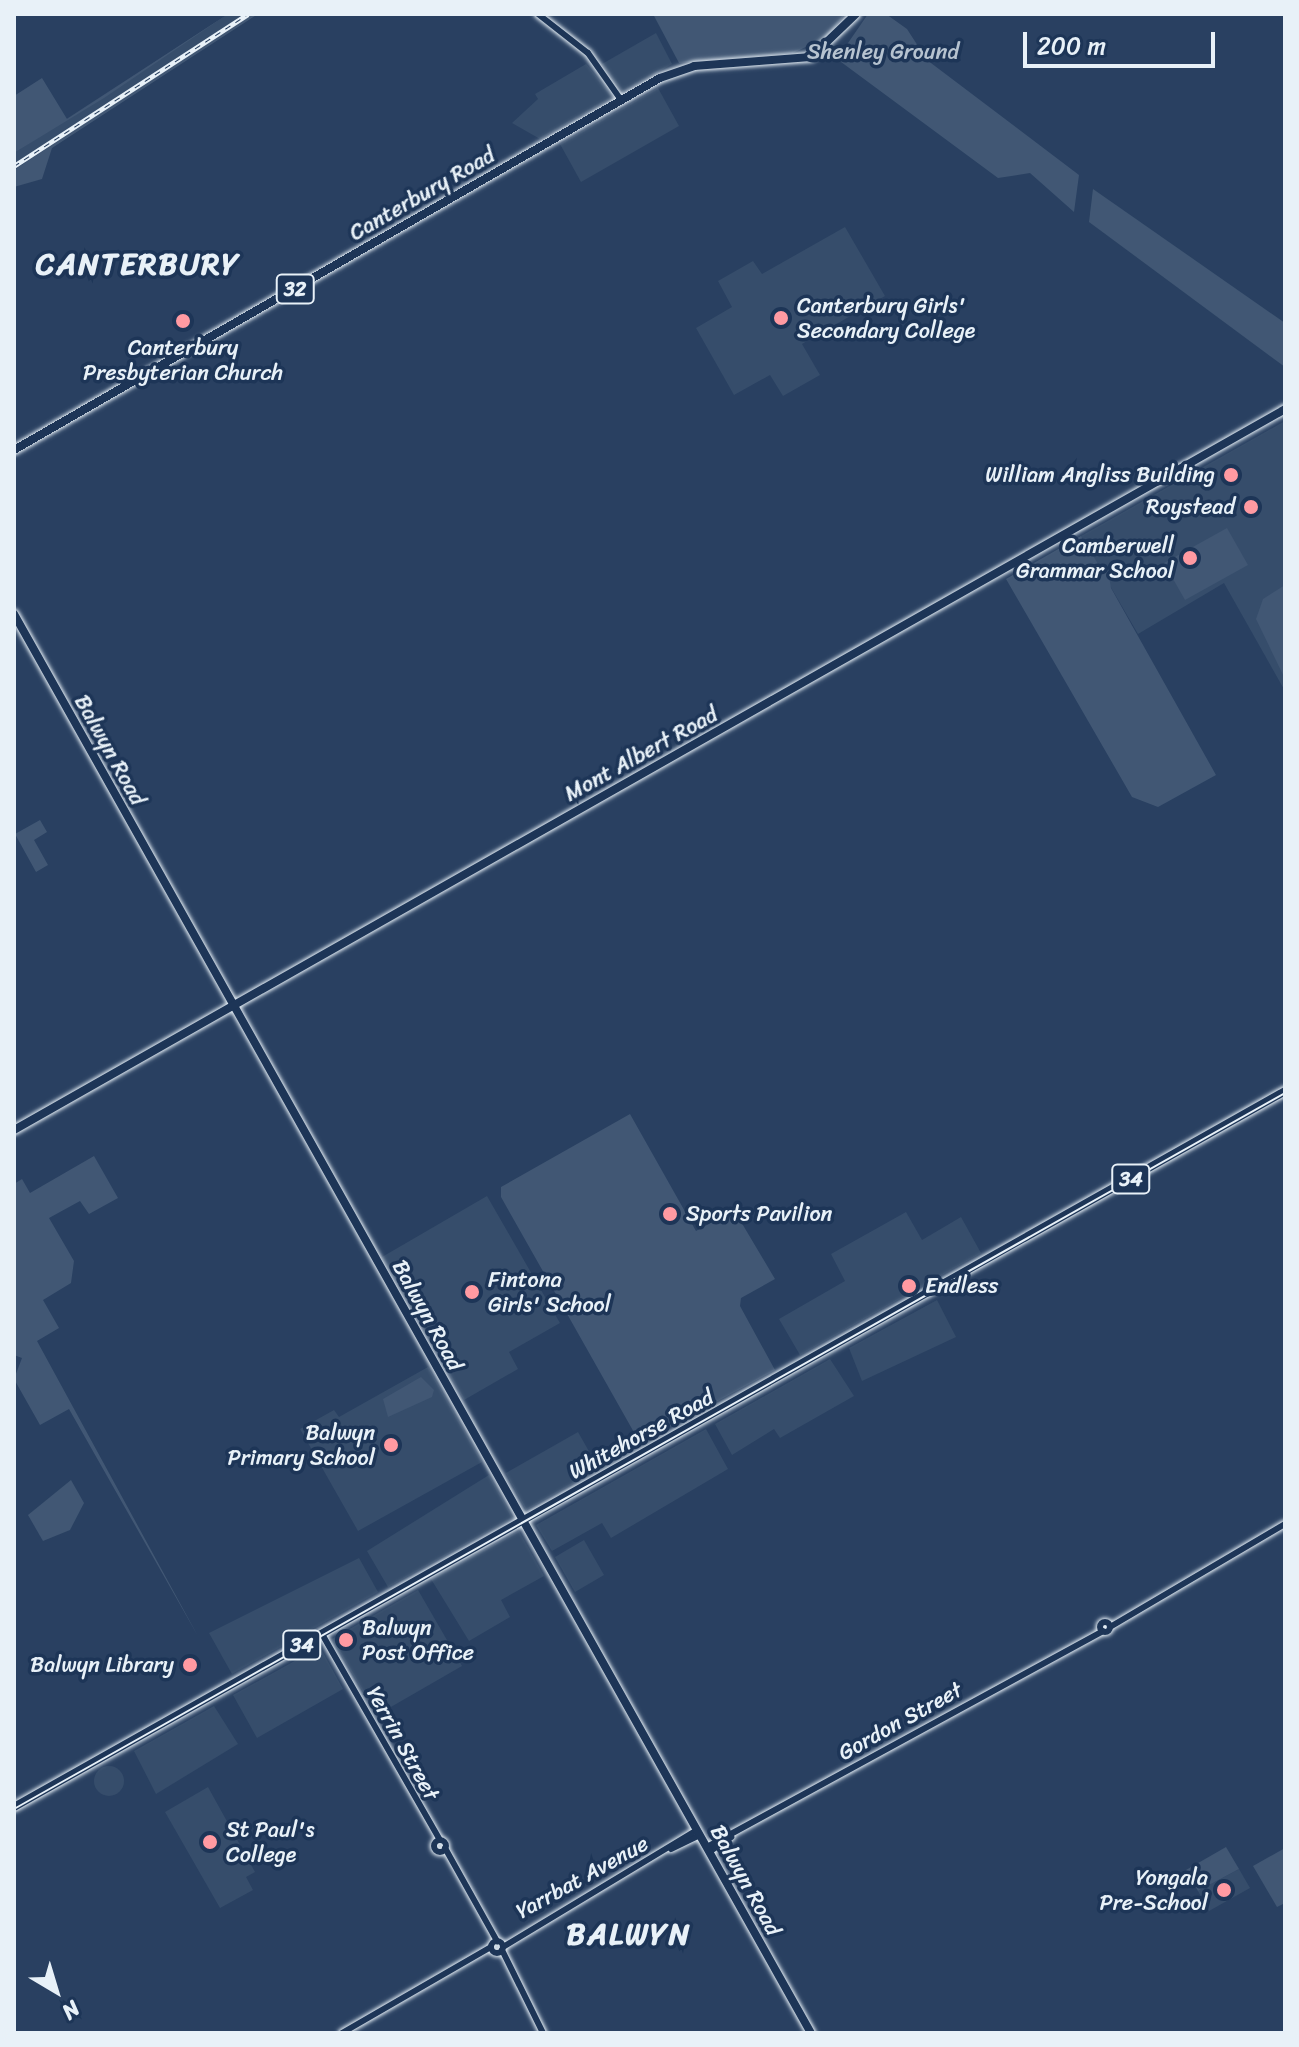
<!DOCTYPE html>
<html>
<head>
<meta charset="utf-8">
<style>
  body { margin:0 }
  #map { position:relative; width:1299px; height:2047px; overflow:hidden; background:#294061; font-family:Sriracha,sans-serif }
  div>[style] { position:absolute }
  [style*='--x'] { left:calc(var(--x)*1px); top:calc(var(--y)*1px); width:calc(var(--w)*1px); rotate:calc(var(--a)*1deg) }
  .built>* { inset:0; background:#364d6b }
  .round { border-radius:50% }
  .green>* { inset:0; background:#415774 }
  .roads { filter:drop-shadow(0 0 2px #e8f1f8) drop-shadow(0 0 2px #e8f1f8) }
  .minor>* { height:6px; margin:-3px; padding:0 3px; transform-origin:3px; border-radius:3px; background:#1d3557 }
  .minor>.ring { margin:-3px; padding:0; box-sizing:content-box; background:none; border:6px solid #1d3557; border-radius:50% }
  .major>* { height:8px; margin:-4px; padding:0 4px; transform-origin:4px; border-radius:4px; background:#1d3557 }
  .tram>* { height:2px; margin:-1px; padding:0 1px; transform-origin:1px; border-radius:1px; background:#e8f1f8 }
  .rail>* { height:5px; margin-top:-2.5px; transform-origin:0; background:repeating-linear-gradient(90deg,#1d3557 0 6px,#e8f1f8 0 12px); box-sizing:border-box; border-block:2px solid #e8f1f8 }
  .dots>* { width:22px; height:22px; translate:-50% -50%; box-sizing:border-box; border:4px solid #1d3557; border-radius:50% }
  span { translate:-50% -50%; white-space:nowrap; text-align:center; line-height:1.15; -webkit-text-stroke:7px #1d3557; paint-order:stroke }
  .shield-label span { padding:2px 6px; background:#1d3557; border:2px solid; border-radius:6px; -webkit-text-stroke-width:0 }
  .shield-label { font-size:20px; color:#e8f1f8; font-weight:700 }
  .park-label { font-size:22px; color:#b6c3d0 }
  .street-label { font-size:22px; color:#e8f1f8 }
  .poi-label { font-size:22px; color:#e8f1f8 }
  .left { translate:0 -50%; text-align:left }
  .right { translate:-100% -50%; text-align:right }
  .district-label { font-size:30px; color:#e8f1f8; font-weight:700; letter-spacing:2px }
  .frame { position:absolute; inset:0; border:16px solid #e8f1f8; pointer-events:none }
  .north { position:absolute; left:16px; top:1951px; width:80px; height:80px; -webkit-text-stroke:6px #1d3557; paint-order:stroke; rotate:142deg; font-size:22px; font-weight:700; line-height:32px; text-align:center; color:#e8f1f8 }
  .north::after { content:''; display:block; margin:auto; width:28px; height:36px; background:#e8f1f8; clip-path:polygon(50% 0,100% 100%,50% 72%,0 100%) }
  .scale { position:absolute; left:1023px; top:32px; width:192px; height:36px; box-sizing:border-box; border:4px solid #e8f1f8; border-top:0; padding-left:10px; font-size:24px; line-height:28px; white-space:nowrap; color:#e8f1f8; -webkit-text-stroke:6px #1d3557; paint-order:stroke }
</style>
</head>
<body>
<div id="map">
  <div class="built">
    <i style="clip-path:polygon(228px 14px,251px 14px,14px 170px,14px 153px)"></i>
    <i style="clip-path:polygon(656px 33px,672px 64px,623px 92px,602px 64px)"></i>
    <i style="clip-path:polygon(586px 64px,613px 97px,540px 139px,512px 123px,538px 99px,535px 94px)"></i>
    <i style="clip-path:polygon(658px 88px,679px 126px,581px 182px,560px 144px)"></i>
    <i style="clip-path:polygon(845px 227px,885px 296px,802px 344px,820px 375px,783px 396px,770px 375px,734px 395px,696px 328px,732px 307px,718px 281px,753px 261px,762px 274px)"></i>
    <i style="clip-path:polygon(1285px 421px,1285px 691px,1224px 583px,1138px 634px,1081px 536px)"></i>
    <i style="clip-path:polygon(487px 1196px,560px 1323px,509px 1352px,518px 1369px,464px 1400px,382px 1257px)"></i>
    <i style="clip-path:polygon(906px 1212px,922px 1240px,961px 1217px,981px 1253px,800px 1355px,779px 1319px,845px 1281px,831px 1254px)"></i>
    <i style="clip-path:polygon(937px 1300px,956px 1337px,862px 1381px,849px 1348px)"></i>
    <i style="clip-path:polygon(830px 1359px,854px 1396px,780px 1438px,774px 1429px,732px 1455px,715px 1424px)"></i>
    <i style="clip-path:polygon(428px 1367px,482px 1462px,358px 1531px,300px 1429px,334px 1410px,339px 1417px)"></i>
    <i style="clip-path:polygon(706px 1429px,728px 1469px,611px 1538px,602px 1523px,552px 1551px,536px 1525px)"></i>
    <i style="clip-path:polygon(578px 1432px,599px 1469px,526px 1510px,506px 1473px)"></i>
    <i style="clip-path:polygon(489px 1475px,513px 1518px,388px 1587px,367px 1551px)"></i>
    <i style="clip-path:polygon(519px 1531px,544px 1576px,501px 1600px,510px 1617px,469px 1641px,431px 1579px)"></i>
    <i style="clip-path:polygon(584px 1540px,604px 1575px,575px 1592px,555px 1557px)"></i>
    <i style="clip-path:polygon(359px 1558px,378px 1592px,232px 1674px,209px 1633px)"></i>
    <i style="clip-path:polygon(418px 1590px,462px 1666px,377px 1715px,332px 1639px)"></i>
    <i style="clip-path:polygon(320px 1647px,343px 1689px,257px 1738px,233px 1695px)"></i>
    <i style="clip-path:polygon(214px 1706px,238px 1744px,156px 1794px,134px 1751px)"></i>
    <i class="round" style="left:94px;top:1766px;width:30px;height:30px"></i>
    <i style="clip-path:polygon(208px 1787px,255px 1872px,246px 1877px,253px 1890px,220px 1908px,165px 1812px)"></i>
    <i style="clip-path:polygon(1239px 1869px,1250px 1888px,1209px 1911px,1198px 1891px)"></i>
  </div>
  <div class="green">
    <i style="clip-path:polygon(228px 14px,104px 98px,14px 153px,14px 96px,42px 78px,67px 119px)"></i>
    <i style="clip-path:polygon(251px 14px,258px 14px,52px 148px,42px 179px,14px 187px,14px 170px)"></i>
    <i style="clip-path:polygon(653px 14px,845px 14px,827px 37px,793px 53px,679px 63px)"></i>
    <i style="clip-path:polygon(868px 14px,886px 14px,907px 29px,927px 60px,1079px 175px,1074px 212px,1030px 173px,998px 178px,837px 59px)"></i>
    <i style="clip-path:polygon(1093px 189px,1285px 323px,1285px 367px,1089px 222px)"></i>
    <i style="clip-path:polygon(1227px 528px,1248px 565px,1185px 600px,1164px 563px)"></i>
    <i style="clip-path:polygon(1081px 536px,1103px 572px,1108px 570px,1111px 588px,1216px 775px,1158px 807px,1132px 797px,1006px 579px)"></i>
    <i style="clip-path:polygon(1285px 585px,1285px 679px,1256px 619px,1263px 599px)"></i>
    <i style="clip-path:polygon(40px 820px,47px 832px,34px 840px,48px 865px,36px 872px,15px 834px)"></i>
    <i style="clip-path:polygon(630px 1114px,696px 1231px,734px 1210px,775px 1279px,741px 1298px,740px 1306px,775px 1370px,640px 1443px,501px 1197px,501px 1187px)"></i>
    <i style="clip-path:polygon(94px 1156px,118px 1198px,89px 1214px,80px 1201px,49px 1218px,74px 1261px,71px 1283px,43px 1300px,59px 1328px,37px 1341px,199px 1638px,69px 1409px,40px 1425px,14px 1379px,22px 1358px,14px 1355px,14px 1184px,22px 1179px,30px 1193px)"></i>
    <i style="clip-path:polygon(421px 1377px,434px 1390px,432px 1397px,388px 1417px,383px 1399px)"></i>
    <i style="clip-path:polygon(71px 1480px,84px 1503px,70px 1530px,43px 1541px,28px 1515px)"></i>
    <i style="clip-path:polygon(1226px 1847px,1239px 1869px,1198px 1891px,1186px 1870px)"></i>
    <i style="clip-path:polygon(1285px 1848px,1285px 1903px,1277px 1907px,1253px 1866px)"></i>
  </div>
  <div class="roads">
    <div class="minor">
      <i style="--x:538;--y:14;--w:63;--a:38"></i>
      <i style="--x:588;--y:53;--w:57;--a:54.9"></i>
      <i class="ring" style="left:1100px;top:1622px;width:4px;height:4px"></i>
      <i style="--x:1110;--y:1627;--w:203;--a:-30.5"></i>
      <i style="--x:322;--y:1634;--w:237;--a:60.2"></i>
      <i class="ring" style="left:434px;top:1840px;width:6px;height:6px"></i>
      <i style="--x:707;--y:1847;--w:451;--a:-28.6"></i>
      <i style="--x:445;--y:1848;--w:107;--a:60.8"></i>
      <i style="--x:671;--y:1849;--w:32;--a:-26"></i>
      <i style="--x:709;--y:1852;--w:27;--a:-34"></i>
      <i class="ring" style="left:491px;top:1941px;width:6px;height:6px"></i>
      <i style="--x:503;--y:1947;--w:227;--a:-31.1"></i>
      <i style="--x:502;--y:1950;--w:93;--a:63.7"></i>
      <i style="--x:342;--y:2033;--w:172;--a:-30"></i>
    </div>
    <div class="major">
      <i style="--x:14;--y:450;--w:745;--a:-29.94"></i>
      <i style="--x:660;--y:78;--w:36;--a:-19"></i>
      <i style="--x:694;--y:66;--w:117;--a:-4.4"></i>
      <i style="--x:811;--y:57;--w:62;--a:-43.7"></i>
      <i style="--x:14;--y:614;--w:1628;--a:60.68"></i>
      <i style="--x:14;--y:1130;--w:1461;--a:-29.56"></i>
      <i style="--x:14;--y:1807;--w:1459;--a:-29.39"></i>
    </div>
  </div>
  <div class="tram">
    <i style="--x:14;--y:1809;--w:1459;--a:-29.39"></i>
  </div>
  <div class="rail">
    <i style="--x:14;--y:166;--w:279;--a:-33"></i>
  </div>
  <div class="dots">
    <i style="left:781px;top:318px;background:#ff9aa2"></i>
    <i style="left:183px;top:321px;background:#ff9aa2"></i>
    <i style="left:1231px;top:475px;background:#ff9aa2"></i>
    <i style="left:1251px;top:507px;background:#ff9aa2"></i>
    <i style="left:1190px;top:558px;background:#ff9aa2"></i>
    <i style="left:670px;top:1214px;background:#ff9aa2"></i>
    <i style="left:909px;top:1286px;background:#ff9aa2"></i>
    <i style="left:472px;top:1292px;background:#ff9aa2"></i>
    <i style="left:391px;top:1445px;background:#ff9aa2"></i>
    <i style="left:346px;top:1640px;background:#ff9aa2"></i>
    <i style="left:190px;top:1665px;background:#ff9aa2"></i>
    <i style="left:210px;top:1842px;background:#ff9aa2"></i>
    <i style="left:1224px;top:1890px;background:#ff9aa2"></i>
  </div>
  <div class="shield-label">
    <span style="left:295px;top:289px">32</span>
    <span style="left:1131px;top:1179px">34</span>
    <span style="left:302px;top:1645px">34</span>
  </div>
  <div class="park-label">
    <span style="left:883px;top:52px">Shenley Ground</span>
  </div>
  <div class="street-label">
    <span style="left:422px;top:194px;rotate:-30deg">Canterbury Road</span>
    <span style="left:110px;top:750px;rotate:61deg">Balwyn Road</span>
    <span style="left:641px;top:754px;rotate:-29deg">Mont Albert Road</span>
    <span style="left:428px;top:1315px;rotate:61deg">Balwyn Road</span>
    <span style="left:641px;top:1434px;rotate:-29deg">Whitehorse Road</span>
    <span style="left:900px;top:1721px;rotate:-29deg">Gordon Street</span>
    <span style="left:403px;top:1743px;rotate:61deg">Yerrin Street</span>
    <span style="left:582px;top:1877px;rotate:-29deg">Yarrbat Avenue</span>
    <span style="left:746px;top:1880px;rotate:61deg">Balwyn Road</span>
  </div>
  <div class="poi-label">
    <span class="left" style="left:797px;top:318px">Canterbury Girls'<br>Secondary College</span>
    <span style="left:183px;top:360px">Canterbury<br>Presbyterian Church</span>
    <span class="right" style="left:1215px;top:475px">William Angliss Building</span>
    <span class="right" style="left:1235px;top:507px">Roystead</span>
    <span class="right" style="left:1174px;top:558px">Camberwell<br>Grammar School</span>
    <span class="left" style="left:686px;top:1214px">Sports Pavilion</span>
    <span class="left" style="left:488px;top:1292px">Fintona<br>Girls' School</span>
    <span class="left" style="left:925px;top:1286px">Endless</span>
    <span class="right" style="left:375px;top:1445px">Balwyn<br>Primary School</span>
    <span class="left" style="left:362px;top:1640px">Balwyn<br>Post Office</span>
    <span class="right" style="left:174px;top:1665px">Balwyn Library</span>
    <span class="left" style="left:226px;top:1842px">St Paul's<br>College</span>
    <span class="right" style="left:1208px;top:1890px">Yongala<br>Pre-School</span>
  </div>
  <div class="district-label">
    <span style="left:138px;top:264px">CANTERBURY</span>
    <span style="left:629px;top:1934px">BALWYN</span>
  </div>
  <div class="frame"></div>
  <div class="north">N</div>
  <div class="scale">200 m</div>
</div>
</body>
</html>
